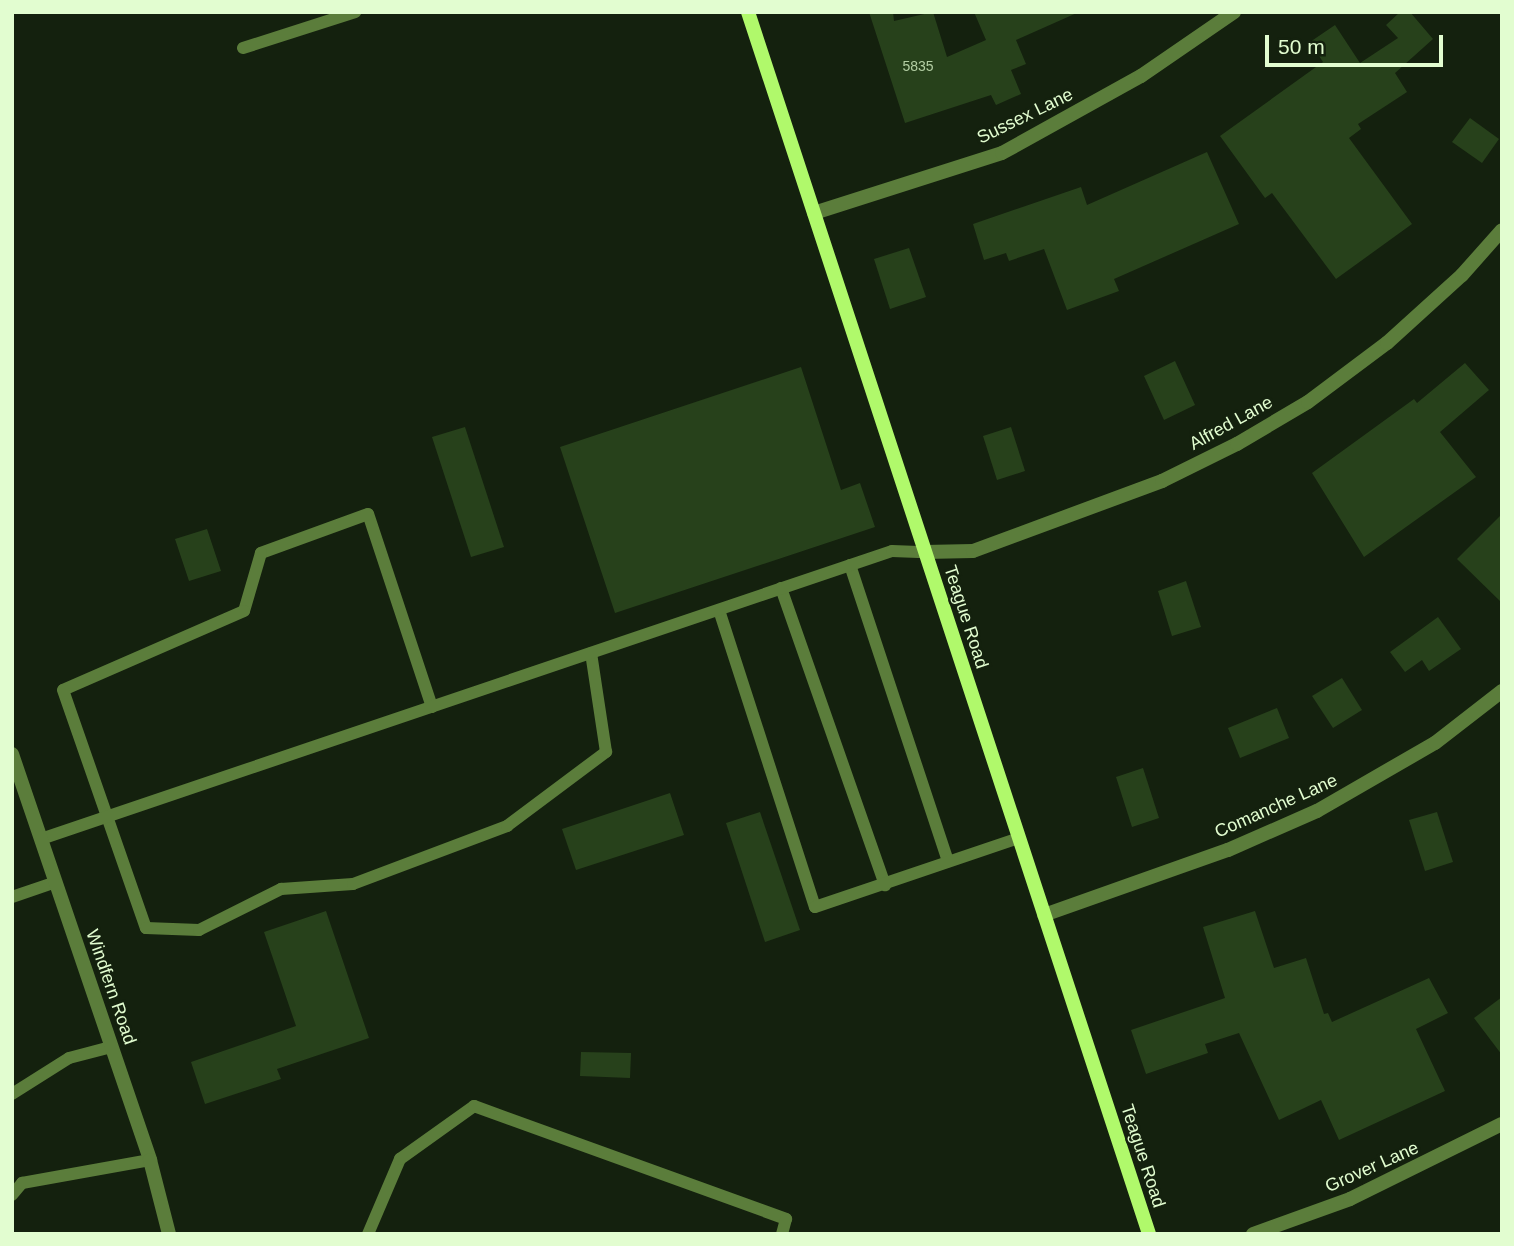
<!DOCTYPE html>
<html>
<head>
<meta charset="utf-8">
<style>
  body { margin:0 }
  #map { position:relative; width:1514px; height:1246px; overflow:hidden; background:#14210e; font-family:Helvetica,sans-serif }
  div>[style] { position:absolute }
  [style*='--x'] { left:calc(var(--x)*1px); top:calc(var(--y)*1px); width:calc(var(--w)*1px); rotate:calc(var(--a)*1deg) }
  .building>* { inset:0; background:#27411b }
  .lane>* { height:12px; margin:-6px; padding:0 6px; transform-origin:6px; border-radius:6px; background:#5b7d3b }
  .street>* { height:14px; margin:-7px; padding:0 7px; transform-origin:7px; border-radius:7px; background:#5b7d3b }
  .secondary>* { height:14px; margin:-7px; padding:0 7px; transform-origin:7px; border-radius:7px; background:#b0f96b }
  span { translate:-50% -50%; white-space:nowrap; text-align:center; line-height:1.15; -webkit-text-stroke:5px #14210e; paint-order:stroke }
  .number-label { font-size:14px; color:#b3cea3 }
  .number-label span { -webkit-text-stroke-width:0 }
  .street-label { font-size:18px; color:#e2fdd0 }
  .frame { position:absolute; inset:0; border:14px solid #e2fdd0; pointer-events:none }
  .scale { position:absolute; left:1265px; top:35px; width:178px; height:32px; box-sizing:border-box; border:4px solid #e2fdd0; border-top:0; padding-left:9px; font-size:21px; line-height:24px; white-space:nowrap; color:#e2fdd0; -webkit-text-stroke:5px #14210e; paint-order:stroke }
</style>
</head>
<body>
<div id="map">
  <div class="building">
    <i style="clip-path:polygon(869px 12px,893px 12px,894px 21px,933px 12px,947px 57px,986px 40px,974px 12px,1079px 12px,1016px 40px,1026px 64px,1011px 70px,1021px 94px,996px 105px,991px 95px,905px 123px)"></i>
    <i style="clip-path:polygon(1400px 12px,1410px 12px,1433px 39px,1395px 73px,1407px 92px,1358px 124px,1361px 129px,1349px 138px,1412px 224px,1336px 279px,1272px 193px,1265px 198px,1220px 136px,1323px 62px,1310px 42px,1335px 25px,1360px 63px,1398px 38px,1386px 25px)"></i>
    <i style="clip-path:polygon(1470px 118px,1499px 139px,1482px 163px,1452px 142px)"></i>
    <i style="clip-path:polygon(1207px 152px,1239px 224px,1114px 279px,1119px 291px,1067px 310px,1044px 249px,1009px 261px,1006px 253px,984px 260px,973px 224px,1081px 187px,1087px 205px)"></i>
    <i style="clip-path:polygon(909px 248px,926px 297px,890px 309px,874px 259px)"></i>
    <i style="clip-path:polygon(1175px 361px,1195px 405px,1164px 420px,1144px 376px)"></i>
    <i style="clip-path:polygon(1465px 363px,1489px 390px,1440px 432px,1476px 477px,1364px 557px,1312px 473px,1414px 399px,1417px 403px)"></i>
    <i style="clip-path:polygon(801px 367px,841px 490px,860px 483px,875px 527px,615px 613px,560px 447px)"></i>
    <i style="clip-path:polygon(465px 427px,504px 547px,471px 557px,432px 437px)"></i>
    <i style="clip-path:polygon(1011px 427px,1025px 471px,997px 480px,983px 436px)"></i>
    <i style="clip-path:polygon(1502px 514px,1502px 603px,1457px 559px)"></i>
    <i style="clip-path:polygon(207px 529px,221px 571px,189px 581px,175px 539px)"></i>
    <i style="clip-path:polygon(1186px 581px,1201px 627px,1172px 636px,1158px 591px)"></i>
    <i style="clip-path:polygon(1438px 617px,1461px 649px,1429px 671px,1422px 660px,1405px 672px,1390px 652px)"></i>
    <i style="clip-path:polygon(1342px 678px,1362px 710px,1333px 728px,1312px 696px)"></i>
    <i style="clip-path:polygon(1277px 708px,1289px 738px,1240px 758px,1228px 728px)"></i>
    <i style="clip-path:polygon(1143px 768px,1159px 818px,1132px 827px,1116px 777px)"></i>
    <i style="clip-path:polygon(670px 793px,684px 835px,576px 870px,562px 829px)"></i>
    <i style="clip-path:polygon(760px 812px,800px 930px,765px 942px,726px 823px)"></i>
    <i style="clip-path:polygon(1437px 812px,1453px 862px,1425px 871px,1409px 820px)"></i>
    <i style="clip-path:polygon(326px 911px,369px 1038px,277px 1069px,281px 1079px,205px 1104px,191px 1062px,296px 1026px,264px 932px)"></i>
    <i style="clip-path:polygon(1255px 911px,1274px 968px,1306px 958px,1324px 1014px,1328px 1013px,1332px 1022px,1429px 978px,1448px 1013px,1416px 1029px,1445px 1091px,1339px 1140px,1321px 1100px,1279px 1120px,1239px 1033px,1205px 1044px,1208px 1053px,1146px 1074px,1131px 1030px,1225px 998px,1203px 927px)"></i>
    <i style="clip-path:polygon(1502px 997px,1502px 1055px,1474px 1018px)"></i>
    <i style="clip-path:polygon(581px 1052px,631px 1053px,630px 1078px,580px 1076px)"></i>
  </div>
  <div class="lane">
    <i style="--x:243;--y:48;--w:118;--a:-17.8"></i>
    <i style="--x:850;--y:565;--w:312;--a:71.7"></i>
    <i style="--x:781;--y:588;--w:315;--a:70.7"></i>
    <i style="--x:719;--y:610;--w:312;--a:72.1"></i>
    <i style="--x:815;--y:907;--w:215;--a:-18.7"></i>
    <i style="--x:432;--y:707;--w:203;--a:-108.3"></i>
    <i style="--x:368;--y:514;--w:114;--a:160"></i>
    <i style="--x:261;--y:553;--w:60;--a:106.3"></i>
    <i style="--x:244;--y:611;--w:197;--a:156.4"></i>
    <i style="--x:63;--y:690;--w:252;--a:70.8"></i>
    <i style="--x:146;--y:928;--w:53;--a:2.2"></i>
    <i style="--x:199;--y:930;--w:92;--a:-26.6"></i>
    <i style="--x:281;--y:889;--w:72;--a:-4"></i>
    <i style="--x:353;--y:884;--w:165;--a:-20.6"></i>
    <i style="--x:507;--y:826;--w:124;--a:-36.8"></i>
    <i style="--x:606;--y:752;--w:100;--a:-98.6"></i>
    <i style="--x:41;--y:839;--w:898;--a:-18.7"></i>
    <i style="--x:892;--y:551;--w:33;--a:2"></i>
    <i style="--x:12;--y:897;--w:46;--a:-18.8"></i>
    <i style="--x:12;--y:1094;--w:67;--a:-32.3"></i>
    <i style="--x:69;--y:1058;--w:43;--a:-14.7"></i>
    <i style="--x:12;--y:1195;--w:16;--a:-50"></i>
    <i style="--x:22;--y:1183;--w:130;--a:-10.2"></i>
    <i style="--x:368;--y:1234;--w:82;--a:-66.9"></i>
    <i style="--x:400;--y:1159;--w:91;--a:-35.6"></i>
    <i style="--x:474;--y:1106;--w:332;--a:19.9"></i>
    <i style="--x:786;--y:1219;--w:16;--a:105"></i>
  </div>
  <div class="street">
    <i style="--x:814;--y:213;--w:197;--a:-17.7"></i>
    <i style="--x:1002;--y:153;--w:159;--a:-29"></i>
    <i style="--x:1141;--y:76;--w:113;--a:-34.5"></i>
    <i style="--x:925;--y:552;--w:48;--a:-1.2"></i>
    <i style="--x:973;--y:551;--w:202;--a:-20.3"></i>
    <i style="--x:1162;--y:481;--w:84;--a:-26.3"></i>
    <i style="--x:1237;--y:444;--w:82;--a:-30.6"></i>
    <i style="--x:1308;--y:402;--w:99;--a:-36.8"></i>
    <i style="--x:1387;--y:343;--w:101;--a:-42.2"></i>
    <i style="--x:1462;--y:275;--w:60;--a:-48.4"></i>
    <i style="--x:12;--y:754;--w:429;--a:71.2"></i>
    <i style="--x:150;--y:1160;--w:76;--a:75.6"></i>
    <i style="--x:1044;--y:915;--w:195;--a:-19.5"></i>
    <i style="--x:1228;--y:850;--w:97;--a:-23.7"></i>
    <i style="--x:1317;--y:811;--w:136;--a:-30"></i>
    <i style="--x:1435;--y:743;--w:85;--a:-37.8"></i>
    <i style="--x:1253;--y:1234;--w:103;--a:-19.8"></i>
    <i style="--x:1350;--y:1199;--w:169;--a:-26.3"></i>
  </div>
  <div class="secondary">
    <i style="--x:748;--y:12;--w:1286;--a:71.83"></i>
  </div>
  <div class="number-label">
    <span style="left:918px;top:66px">5835</span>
  </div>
  <div class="street-label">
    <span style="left:1025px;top:116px;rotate:-26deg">Sussex Lane</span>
    <span style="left:1231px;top:423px;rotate:-29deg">Alfred Lane</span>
    <span style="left:966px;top:617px;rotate:72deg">Teague Road</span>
    <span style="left:1276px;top:806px;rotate:-24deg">Comanche Lane</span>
    <span style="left:111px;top:987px;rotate:71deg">Windfern Road</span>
    <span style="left:1143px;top:1156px;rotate:72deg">Teague Road</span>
    <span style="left:1372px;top:1167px;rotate:-24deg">Grover Lane</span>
  </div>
  <div class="frame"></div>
  <div class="scale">50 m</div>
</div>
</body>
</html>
